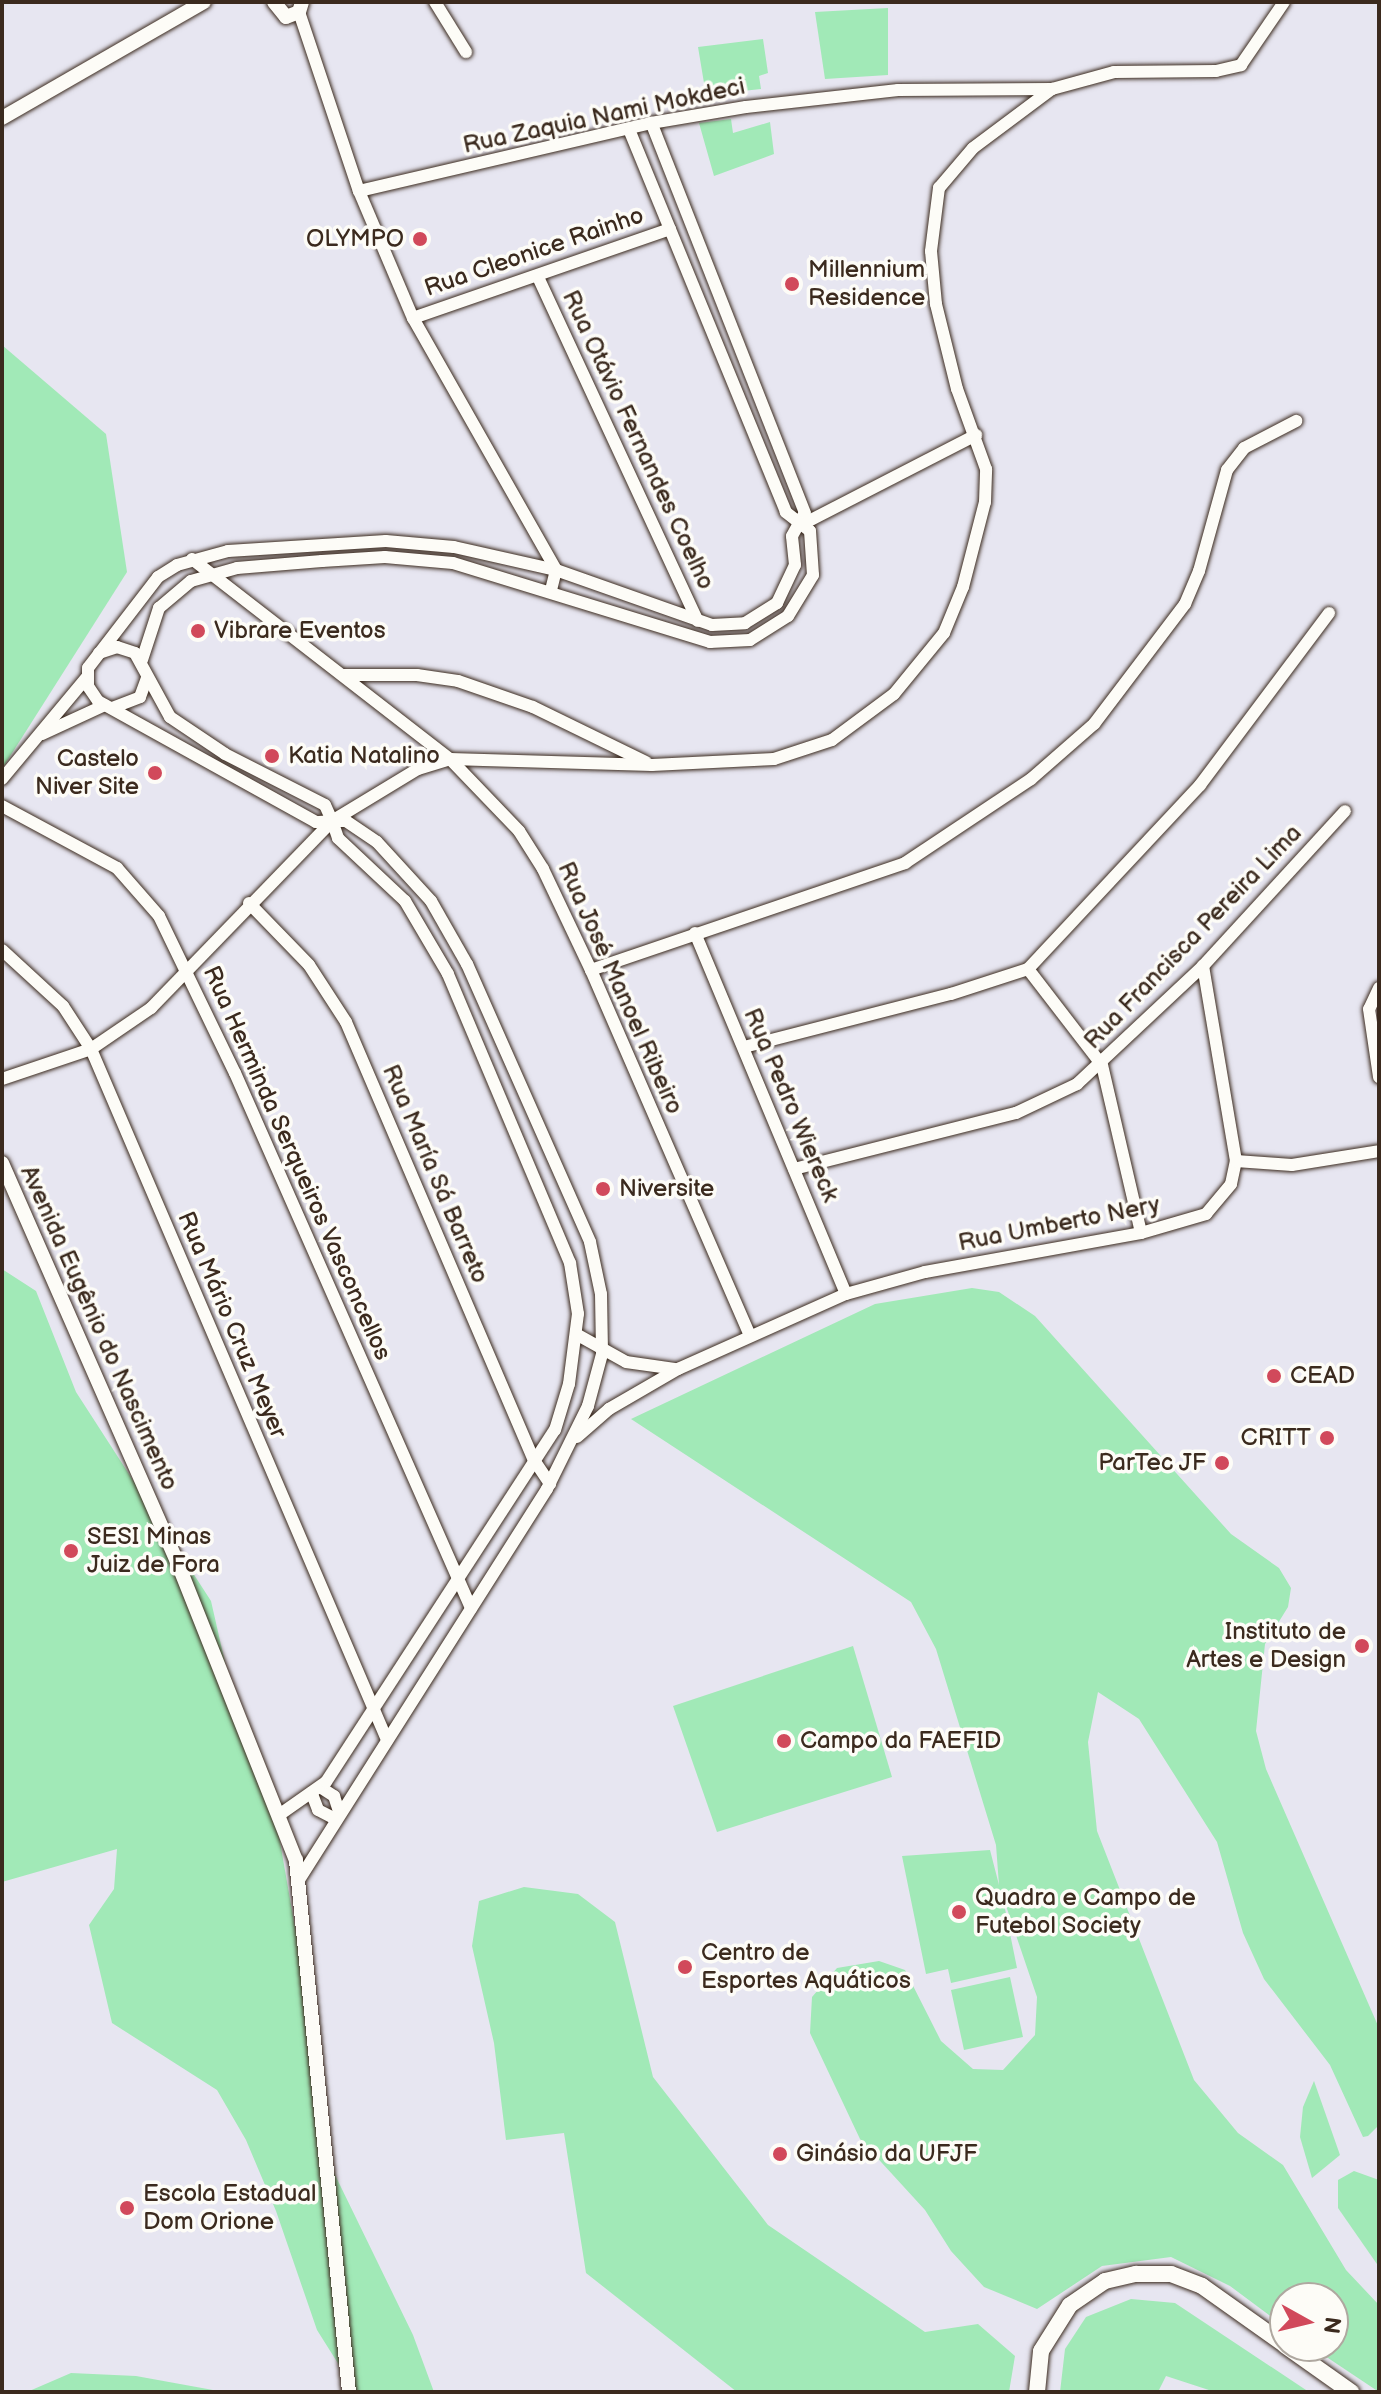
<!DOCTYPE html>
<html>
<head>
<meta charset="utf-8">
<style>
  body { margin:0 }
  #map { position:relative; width:1381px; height:2394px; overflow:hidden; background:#e7e6f1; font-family:"Balsamiq Sans",sans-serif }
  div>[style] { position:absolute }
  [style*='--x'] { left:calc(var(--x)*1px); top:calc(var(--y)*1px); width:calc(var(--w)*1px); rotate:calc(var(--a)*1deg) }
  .green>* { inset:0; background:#a1e9b7 }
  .roads { filter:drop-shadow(0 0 2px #3b2a1e) drop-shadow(0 0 2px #3b2a1e) }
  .minor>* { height:12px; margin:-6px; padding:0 6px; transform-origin:6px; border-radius:6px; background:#fdfcf7 }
  .tertiary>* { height:14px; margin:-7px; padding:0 7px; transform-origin:7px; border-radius:7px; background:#fdfcf7 }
  .secondary>* { height:16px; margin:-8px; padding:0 8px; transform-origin:8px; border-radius:8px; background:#fdfcf7 }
  .dots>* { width:22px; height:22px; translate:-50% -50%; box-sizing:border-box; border:4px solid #fdfcf7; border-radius:50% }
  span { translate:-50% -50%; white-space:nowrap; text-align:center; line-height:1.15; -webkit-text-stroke:7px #fdfcf7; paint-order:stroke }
  .street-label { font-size:24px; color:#3b2a1e }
  .poi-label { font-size:24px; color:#3b2a1e }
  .right { translate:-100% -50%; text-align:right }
  .left { translate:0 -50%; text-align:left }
  .frame { position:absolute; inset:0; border:4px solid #3b2a1e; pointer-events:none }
  .north { position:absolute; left:1269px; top:2282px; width:80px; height:80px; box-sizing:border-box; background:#fdfcf7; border:2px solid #afa8a0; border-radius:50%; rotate:98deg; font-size:22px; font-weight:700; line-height:32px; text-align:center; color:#3b2a1e }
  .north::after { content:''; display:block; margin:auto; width:28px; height:36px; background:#d1495b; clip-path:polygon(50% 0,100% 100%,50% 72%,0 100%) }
</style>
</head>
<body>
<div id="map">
  <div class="green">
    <i style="clip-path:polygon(888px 8px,888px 75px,825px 79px,815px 12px)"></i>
    <i style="clip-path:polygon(763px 39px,768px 73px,759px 76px,761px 89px,706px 95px,698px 47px)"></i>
    <i style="clip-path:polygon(731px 119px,733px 133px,770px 122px,774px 154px,714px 176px,699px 123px)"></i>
    <i style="clip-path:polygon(2px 345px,106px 434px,127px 572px,2px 769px)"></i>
    <i style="clip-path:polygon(2px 1269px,36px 1291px,76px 1392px,211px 1601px,237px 1715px,277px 1825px,303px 1973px,320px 2144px,413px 2335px,434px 2392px,356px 2392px,317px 2330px,276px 2211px,246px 2140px,217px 2090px,112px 2023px,89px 1925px,114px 1889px,117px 1849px,2px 1882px)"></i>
    <i style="clip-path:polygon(972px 1288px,999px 1292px,1035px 1316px,1231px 1534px,1279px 1568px,1291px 1588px,1288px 1607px,1265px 1644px,1256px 1731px,1266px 1769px,1379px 2028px,1379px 2125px,1368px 2136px,1363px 2137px,1330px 2065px,1264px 1979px,1243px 1933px,1217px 1842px,1139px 1719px,1098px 1692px,1088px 1742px,1097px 1831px,1194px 2080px,1238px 2133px,1283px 2165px,1346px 2270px,1379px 2305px,1379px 2392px,1310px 2346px,1333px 2346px,1333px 2298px,1285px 2298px,1285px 2327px,1230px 2286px,1171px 2257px,1102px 2266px,1037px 2309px,984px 2287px,951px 2251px,925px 2210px,860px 2139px,810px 2033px,812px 1997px,837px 1968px,879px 1961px,905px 1970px,941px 2041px,973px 2069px,1003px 2070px,1035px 2035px,1037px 1997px,1002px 1894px,1017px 1968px,951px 1983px,948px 1969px,926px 1974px,902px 1856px,990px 1850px,999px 1885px,996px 1845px,936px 1649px,911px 1602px,631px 1419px,875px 1304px)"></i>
    <i style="clip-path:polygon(853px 1646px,892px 1777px,717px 1832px,673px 1706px)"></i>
    <i style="clip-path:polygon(524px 1887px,578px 1894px,615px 1922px,653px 2077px,768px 2225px,925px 2332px,978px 2324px,1015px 2356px,1009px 2392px,737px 2392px,586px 2273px,564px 2133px,506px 2140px,494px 2043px,472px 1946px,479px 1901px)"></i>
    <i style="clip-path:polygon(1010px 1977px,1023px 2037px,964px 2050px,951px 1990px)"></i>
    <i style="clip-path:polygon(1314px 2081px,1340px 2155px,1312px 2178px,1300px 2137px,1303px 2107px)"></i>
    <i style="clip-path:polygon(1354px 2171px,1379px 2180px,1379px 2267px,1338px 2208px,1338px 2180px)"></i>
    <i style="clip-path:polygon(1131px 2299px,1175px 2303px,1309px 2392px,1215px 2392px,1166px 2376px,1158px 2392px,1060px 2392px,1065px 2349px,1086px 2317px)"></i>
    <i style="clip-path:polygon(71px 2373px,136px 2376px,224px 2392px,27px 2392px)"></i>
  </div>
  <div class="roads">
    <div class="minor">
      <i style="--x:435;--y:2;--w:59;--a:58.2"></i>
      <i style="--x:299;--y:12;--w:189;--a:71.5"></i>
      <i style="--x:359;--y:191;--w:138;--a:67"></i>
      <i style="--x:413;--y:318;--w:290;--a:60.4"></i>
      <i style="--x:556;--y:570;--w:21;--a:104"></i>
      <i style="--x:359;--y:191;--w:300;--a:-13.1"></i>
      <i style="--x:651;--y:123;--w:96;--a:-9.6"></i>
      <i style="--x:746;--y:107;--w:153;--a:-6.4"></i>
      <i style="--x:898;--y:90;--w:154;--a:-0.4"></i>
      <i style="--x:538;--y:277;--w:379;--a:65.1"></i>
      <i style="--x:413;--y:318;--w:272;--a:-19.1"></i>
      <i style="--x:801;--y:525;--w:197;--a:-27.2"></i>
      <i style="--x:192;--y:559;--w:326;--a:37.8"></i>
      <i style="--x:450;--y:759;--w:100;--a:46.2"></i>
      <i style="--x:519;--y:831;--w:45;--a:57.7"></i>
      <i style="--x:543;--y:869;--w:112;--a:64.6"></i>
      <i style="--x:591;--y:970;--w:399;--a:66.5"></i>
      <i style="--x:99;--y:653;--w:19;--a:-18"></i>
      <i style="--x:117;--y:647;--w:19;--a:18"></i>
      <i style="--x:135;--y:653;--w:73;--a:61.3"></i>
      <i style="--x:170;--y:717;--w:66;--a:33.9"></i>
      <i style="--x:225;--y:754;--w:112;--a:27"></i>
      <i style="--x:325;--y:805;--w:17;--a:66"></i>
      <i style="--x:332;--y:821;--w:14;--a:0"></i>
      <i style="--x:346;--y:821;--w:37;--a:34"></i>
      <i style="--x:377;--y:842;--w:80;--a:47.5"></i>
      <i style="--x:431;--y:901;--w:73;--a:60.3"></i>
      <i style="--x:467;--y:964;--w:304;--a:66.1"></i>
      <i style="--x:590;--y:1242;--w:53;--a:78.1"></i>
      <i style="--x:601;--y:1294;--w:60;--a:89"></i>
      <i style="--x:602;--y:1354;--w:54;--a:105.1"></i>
      <i style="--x:588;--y:1406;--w:93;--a:116.3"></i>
      <i style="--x:547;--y:1489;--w:463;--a:122.4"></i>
      <i style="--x:142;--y:660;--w:55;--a:-71.9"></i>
      <i style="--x:159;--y:608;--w:42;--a:-40.2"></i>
      <i style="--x:191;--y:581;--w:48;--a:-15.8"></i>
      <i style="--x:237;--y:568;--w:85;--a:-4.7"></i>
      <i style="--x:322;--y:561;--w:63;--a:-3.6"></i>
      <i style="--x:385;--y:557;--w:68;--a:5"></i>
      <i style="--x:453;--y:563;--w:269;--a:17.1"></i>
      <i style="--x:710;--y:642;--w:40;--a:-2.9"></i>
      <i style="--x:750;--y:640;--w:45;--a:-32.3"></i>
      <i style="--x:788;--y:616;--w:48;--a:-58.6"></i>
      <i style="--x:813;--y:575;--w:44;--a:-93.9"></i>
      <i style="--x:810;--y:531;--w:31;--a:-142"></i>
      <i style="--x:786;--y:512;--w:414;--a:-112.3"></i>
      <i style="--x:343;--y:675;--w:74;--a:0"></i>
      <i style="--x:417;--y:675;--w:41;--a:8.3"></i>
      <i style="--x:458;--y:681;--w:79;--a:19.1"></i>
      <i style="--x:533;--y:707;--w:126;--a:26"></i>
      <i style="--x:112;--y:708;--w:30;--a:-21"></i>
      <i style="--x:140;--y:697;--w:20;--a:-70"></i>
      <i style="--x:42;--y:734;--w:69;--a:-24.7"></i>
      <i style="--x:2;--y:779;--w:133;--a:-50.2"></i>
      <i style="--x:2;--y:806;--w:131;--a:28.3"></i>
      <i style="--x:117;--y:868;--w:64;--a:48.8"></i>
      <i style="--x:159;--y:916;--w:174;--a:64.2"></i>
      <i style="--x:235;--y:1073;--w:585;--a:66.2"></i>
      <i style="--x:249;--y:903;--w:86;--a:45.9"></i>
      <i style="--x:309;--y:965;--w:68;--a:57"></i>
      <i style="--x:346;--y:1022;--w:477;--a:66.8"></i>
      <i style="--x:534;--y:1460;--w:29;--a:56"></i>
      <i style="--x:695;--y:933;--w:391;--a:67.3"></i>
      <i style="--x:2;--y:950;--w:83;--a:42.6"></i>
      <i style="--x:63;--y:1006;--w:51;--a:56.9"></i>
      <i style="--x:91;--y:1049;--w:752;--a:66.81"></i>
      <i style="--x:1028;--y:969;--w:121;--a:52.4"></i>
      <i style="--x:1102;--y:1065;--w:172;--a:76.9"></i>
      <i style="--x:591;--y:970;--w:332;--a:-18.8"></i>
      <i style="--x:905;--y:863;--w:151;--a:-33.7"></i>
      <i style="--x:1031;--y:779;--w:84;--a:-41.1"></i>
      <i style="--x:1094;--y:724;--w:151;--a:-52.8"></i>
      <i style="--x:1185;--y:604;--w:36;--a:-67"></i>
      <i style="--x:1199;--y:571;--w:105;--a:-74.5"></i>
      <i style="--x:1227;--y:470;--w:28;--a:-52"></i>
      <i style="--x:1244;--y:448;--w:59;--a:-27.4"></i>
      <i style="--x:1379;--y:988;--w:23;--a:115"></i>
      <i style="--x:1369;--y:1009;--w:69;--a:81.6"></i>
      <i style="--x:744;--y:1047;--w:214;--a:-14.4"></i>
      <i style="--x:951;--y:994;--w:81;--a:-18"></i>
      <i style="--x:1028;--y:969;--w:252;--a:-46.9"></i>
      <i style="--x:1200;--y:785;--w:215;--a:-53.1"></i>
      <i style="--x:2;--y:1079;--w:94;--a:-18.6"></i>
      <i style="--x:91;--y:1049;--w:73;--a:-34.3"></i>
      <i style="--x:151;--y:1008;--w:260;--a:-45.9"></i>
      <i style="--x:332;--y:821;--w:100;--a:-31.2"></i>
      <i style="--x:418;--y:769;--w:34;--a:-17"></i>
      <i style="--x:450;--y:759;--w:202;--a:1.7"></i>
      <i style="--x:652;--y:765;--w:122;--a:-2.8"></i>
      <i style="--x:774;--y:759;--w:61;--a:-18.1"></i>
      <i style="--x:832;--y:740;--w:77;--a:-36.6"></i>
      <i style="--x:894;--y:694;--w:79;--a:-50.7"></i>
      <i style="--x:944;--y:633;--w:50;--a:-67.6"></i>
      <i style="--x:963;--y:587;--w:88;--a:-75.5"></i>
      <i style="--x:985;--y:502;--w:33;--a:-88"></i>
      <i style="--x:986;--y:469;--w:85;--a:-109.9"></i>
      <i style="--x:957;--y:389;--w:88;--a:-103.9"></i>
      <i style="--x:936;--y:304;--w:53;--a:-95.4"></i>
      <i style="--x:931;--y:251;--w:64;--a:-82.8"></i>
      <i style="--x:939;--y:188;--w:52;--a:-49.6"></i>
      <i style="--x:973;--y:148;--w:99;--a:-36.8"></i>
      <i style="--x:1052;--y:89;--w:64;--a:-15.3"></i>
      <i style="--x:1114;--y:72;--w:102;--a:-0.6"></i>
      <i style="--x:1216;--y:71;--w:26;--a:-13"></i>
      <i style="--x:1241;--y:65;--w:76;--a:-55.7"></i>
      <i style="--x:1236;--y:1161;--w:56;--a:4.1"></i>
      <i style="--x:1292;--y:1165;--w:88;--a:-9.1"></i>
      <i style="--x:794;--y:1169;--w:229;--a:-14.2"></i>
      <i style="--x:1016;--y:1113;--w:68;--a:-25.4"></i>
      <i style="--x:1077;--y:1084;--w:173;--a:-43.1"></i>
      <i style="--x:1203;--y:966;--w:210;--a:-47.5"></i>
      <i style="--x:576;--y:1334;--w:57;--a:29.2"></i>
      <i style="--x:626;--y:1362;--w:49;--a:8.1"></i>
      <i style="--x:577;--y:1437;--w:43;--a:-41.2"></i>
      <i style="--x:609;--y:1409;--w:80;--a:-30.1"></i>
      <i style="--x:678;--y:1369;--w:184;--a:-24.1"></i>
      <i style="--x:846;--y:1294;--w:82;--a:-15.6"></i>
      <i style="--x:925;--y:1272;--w:219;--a:-10.2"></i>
      <i style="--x:1141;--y:1233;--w:68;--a:-16.3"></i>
      <i style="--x:1206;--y:1214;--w:39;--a:-50"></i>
      <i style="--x:1231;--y:1184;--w:24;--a:-78"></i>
      <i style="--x:1236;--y:1161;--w:198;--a:-99.6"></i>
      <i style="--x:320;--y:1787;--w:17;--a:33"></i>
      <i style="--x:334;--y:1796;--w:19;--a:72"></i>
      <i style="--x:312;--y:1794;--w:17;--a:69"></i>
      <i style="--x:318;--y:1810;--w:20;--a:27"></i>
      <i style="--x:279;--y:1815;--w:57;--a:-35.1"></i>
      <i style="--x:326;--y:1782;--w:420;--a:-57"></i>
      <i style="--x:555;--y:1430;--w:48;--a:-73.1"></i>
      <i style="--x:569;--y:1384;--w:71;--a:-82.7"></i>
      <i style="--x:578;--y:1314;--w:52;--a:-98.9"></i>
      <i style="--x:570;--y:1263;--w:314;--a:-112.9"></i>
      <i style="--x:448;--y:974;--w:85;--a:-120.5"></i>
      <i style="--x:405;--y:901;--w:92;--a:-136.8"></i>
      <i style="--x:338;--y:838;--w:18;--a:-109"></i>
      <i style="--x:332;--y:821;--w:16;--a:176"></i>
      <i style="--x:316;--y:822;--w:249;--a:-151"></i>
      <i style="--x:98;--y:701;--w:18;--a:-124"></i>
      <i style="--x:88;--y:686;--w:18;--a:-90"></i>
      <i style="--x:88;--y:668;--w:115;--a:-52.4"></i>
      <i style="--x:158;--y:577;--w:22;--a:-32"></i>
      <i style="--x:177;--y:565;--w:53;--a:-15.4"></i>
      <i style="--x:228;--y:551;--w:158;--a:-3.6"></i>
      <i style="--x:386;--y:541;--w:68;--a:5"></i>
      <i style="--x:454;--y:547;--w:105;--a:12.7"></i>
      <i style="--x:556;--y:570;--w:165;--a:19.4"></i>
      <i style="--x:712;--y:625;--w:33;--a:-3"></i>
      <i style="--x:745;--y:623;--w:38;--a:-32"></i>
      <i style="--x:777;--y:603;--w:42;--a:-64.7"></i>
      <i style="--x:795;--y:565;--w:29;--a:-96"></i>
      <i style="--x:792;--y:536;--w:26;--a:-61"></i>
      <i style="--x:805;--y:513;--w:419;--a:-111.5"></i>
    </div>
    <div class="tertiary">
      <i style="--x:274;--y:2;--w:19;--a:51"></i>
      <i style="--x:286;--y:17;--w:14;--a:-21"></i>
      <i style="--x:299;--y:12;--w:10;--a:-73"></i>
      <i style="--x:2;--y:118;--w:233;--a:-29.9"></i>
      <i style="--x:2;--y:1163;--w:443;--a:66.3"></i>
      <i style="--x:180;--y:1569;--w:313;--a:68.3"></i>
      <i style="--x:296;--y:1860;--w:535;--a:84.31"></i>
    </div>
    <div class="secondary">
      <i style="--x:1286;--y:2346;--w:80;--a:35.3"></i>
      <i style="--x:1037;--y:2392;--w:41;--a:-84.4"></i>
      <i style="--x:1041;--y:2351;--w:54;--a:-57.8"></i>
      <i style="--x:1070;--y:2305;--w:42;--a:-34.4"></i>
      <i style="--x:1105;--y:2281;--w:32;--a:-13"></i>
      <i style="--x:1136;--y:2274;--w:35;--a:0"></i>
      <i style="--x:1171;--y:2274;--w:33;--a:21"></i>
      <i style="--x:1202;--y:2286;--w:102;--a:35.4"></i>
    </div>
  </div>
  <div class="dots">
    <i style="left:420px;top:239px;background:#d1495b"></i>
    <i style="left:792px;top:284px;background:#d1495b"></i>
    <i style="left:198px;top:631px;background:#d1495b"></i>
    <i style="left:272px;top:756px;background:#d1495b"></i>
    <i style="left:155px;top:773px;background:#d1495b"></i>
    <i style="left:603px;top:1189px;background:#d1495b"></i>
    <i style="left:1274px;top:1376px;background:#d1495b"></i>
    <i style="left:1327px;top:1438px;background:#d1495b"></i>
    <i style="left:1222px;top:1463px;background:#d1495b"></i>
    <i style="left:71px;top:1551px;background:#d1495b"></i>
    <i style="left:1362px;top:1646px;background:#d1495b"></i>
    <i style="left:784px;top:1741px;background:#d1495b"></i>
    <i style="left:959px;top:1912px;background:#d1495b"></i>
    <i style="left:685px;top:1967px;background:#d1495b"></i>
    <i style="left:780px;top:2154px;background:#d1495b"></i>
    <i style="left:127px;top:2208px;background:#d1495b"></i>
  </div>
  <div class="street-label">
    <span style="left:604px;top:116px;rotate:-12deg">Rua Zaquia Nami Mokdeci</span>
    <span style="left:534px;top:252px;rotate:-19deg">Rua Cleonice Rainho</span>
    <span style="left:638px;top:440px;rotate:65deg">Rua Otávio Fernandes Coelho</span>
    <span style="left:1193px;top:937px;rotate:-46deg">Rua Francisca Pereira Lima</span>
    <span style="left:620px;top:988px;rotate:66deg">Rua José Manoel Ribeiro</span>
    <span style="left:791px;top:1105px;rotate:67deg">Rua Pedro Wiereck</span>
    <span style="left:297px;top:1163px;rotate:66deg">Rua Herminda Serqueiros Vasconcellos</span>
    <span style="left:435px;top:1174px;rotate:67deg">Rua María Sá Barreto</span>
    <span style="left:1059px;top:1224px;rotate:-11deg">Rua Umberto Nery</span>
    <span style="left:232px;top:1325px;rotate:67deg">Rua Mário Cruz Meyer</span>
    <span style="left:99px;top:1328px;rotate:66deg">Avenida Eugênio do Nascimento</span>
  </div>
  <div class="poi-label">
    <span class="right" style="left:404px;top:239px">OLYMPO</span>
    <span class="left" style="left:808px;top:284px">Millennium<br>Residence</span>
    <span class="left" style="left:214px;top:631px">Vibrare Eventos</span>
    <span class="left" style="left:288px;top:756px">Katia Natalino</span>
    <span class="right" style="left:139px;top:773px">Castelo<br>Niver Site</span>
    <span class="left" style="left:619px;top:1189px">Niversite</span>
    <span class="left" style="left:1290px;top:1376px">CEAD</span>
    <span class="right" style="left:1311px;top:1438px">CRITT</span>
    <span class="right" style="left:1206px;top:1463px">ParTec JF</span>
    <span class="left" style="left:87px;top:1551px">SESI Minas<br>Juiz de Fora</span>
    <span class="right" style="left:1346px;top:1646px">Instituto de<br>Artes e Design</span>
    <span class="left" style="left:800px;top:1741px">Campo da FAEFID</span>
    <span class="left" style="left:975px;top:1912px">Quadra e Campo de<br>Futebol Society</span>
    <span class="left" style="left:701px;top:1967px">Centro de<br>Esportes Aquáticos</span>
    <span class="left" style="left:796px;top:2154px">Ginásio da UFJF</span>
    <span class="left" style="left:143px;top:2208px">Escola Estadual<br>Dom Orione</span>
  </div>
  <div class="frame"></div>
  <div class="north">N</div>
</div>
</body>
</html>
